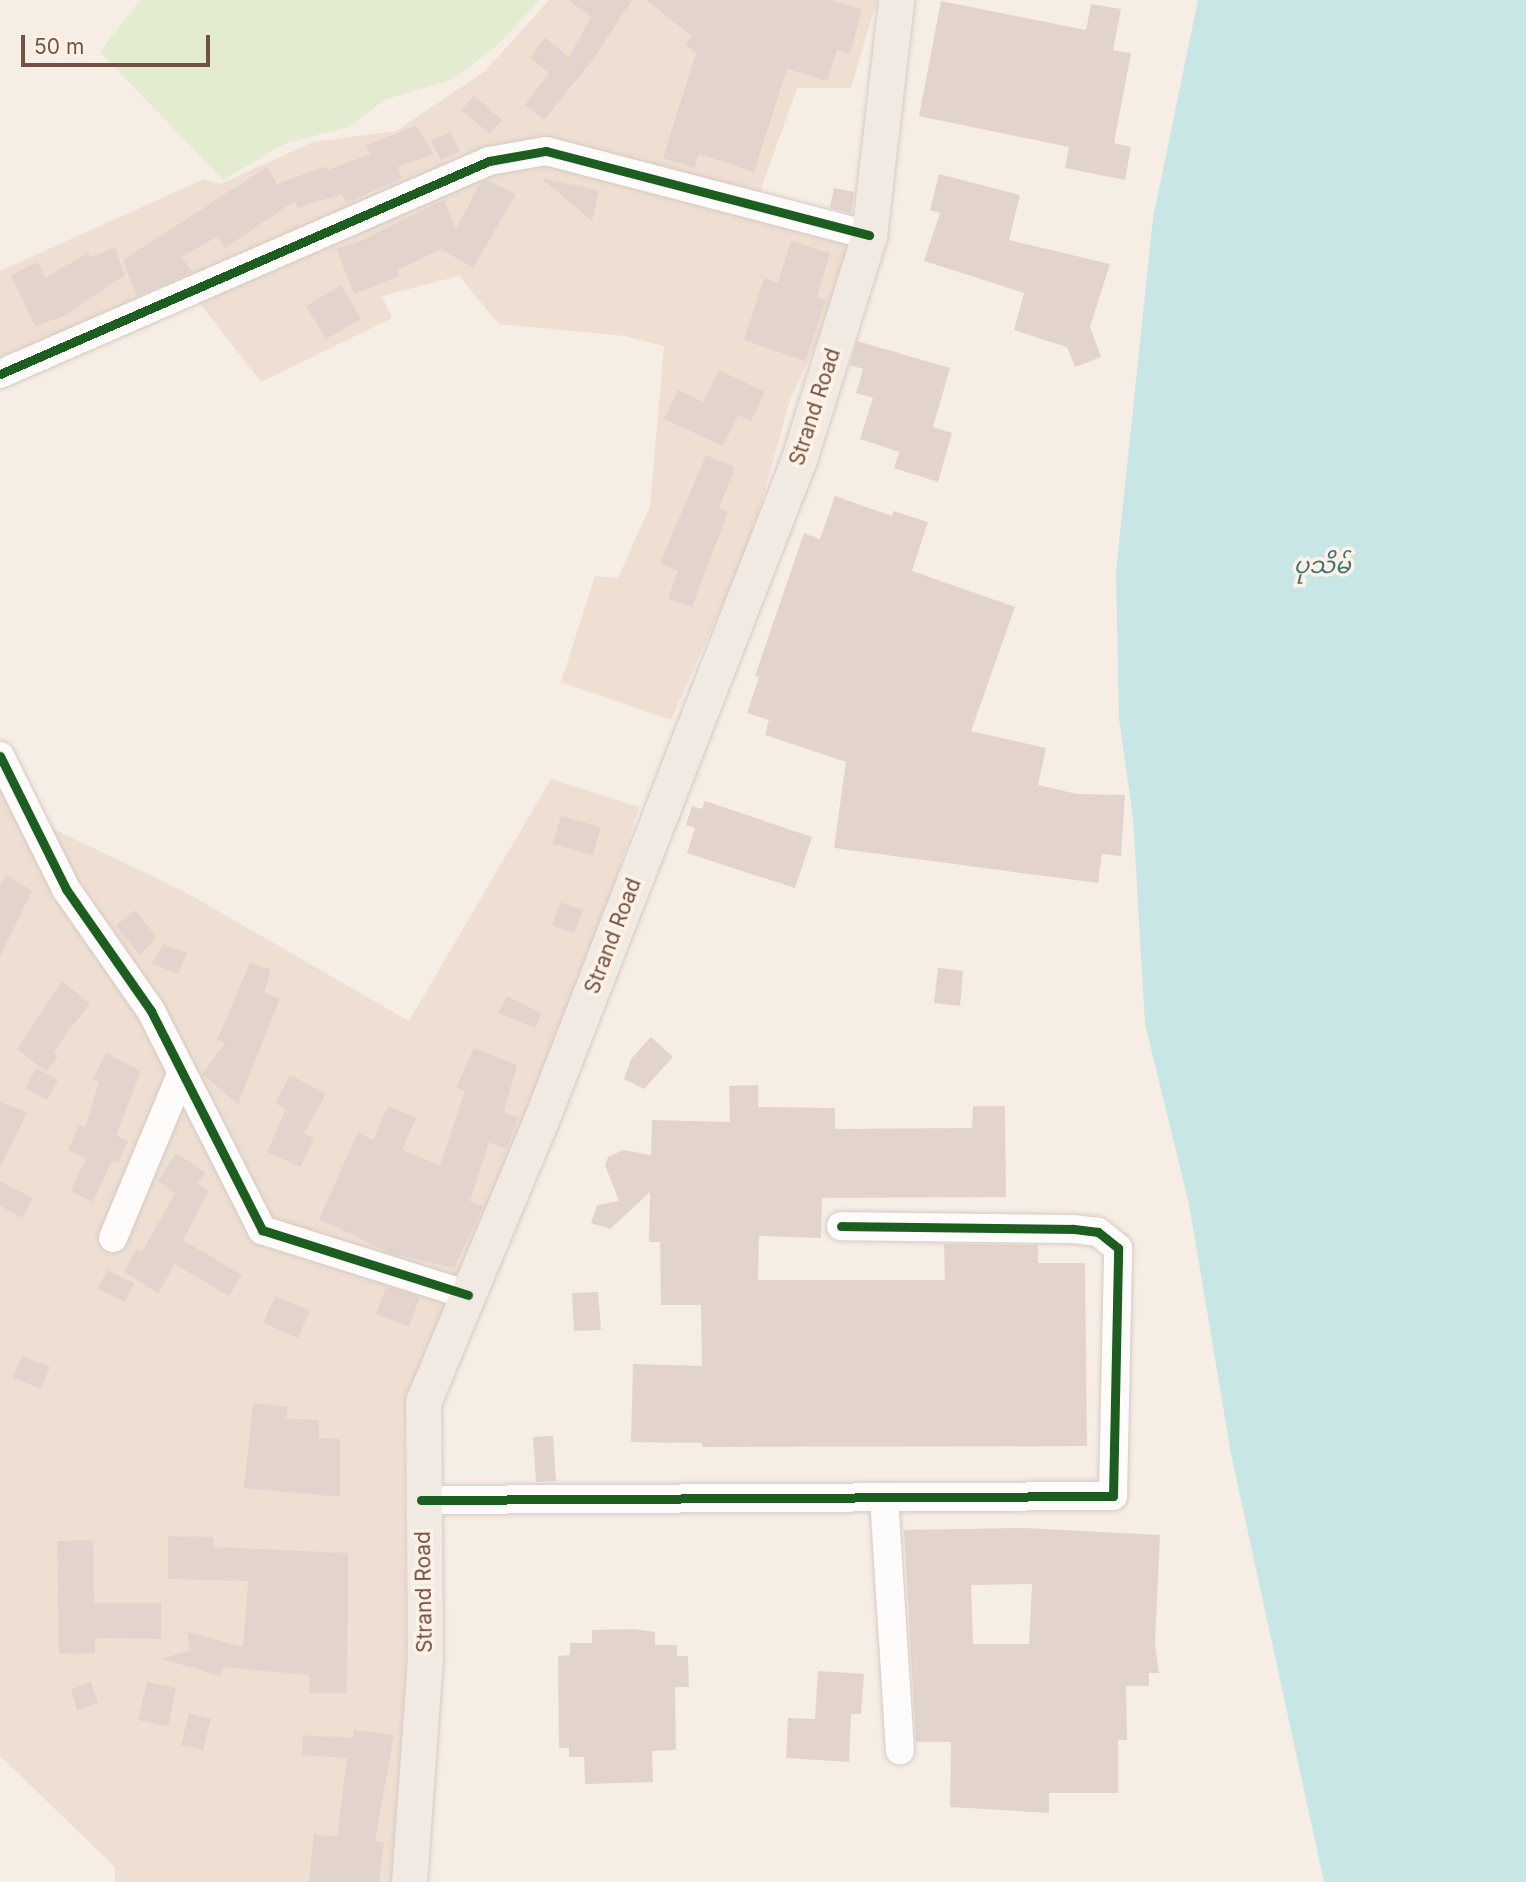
<!DOCTYPE html>
<html>
<head>
<meta charset="utf-8">
<style>
  body { margin:0 }
  #map { position:relative; width:1526px; height:1882px; overflow:hidden; background:#f6ede5; font-family:Inter,"Noto Sans Myanmar",sans-serif }
  div>[style] { position:absolute }
  [style*='--x'] { left:calc(var(--x)*1px); top:calc(var(--y)*1px); width:calc(var(--w)*1px); rotate:calc(var(--a)*1deg) }
  .residential>* { inset:0; background:#efdfd2 }
  .green>* { inset:0; background:#e3ebd0 }
  .water>* { inset:0; background:#c8e6e5 }
  .building>* { inset:0; background:#e2d4cd }
  .roads { filter:drop-shadow(0 0 2px #d7cac4) drop-shadow(0 0 2px #d7cac4) }
  .minor>* { height:28px; margin:-14px; padding:0 14px; transform-origin:14px; border-radius:14px; background:#fefcfb }
  .major>* { height:35px; margin:-17.5px; padding:0 17.5px; transform-origin:17.5px; border-radius:17.5px; background:#f1eae2 }
  .cycleway>* { height:9px; margin:-4.5px; padding:0 4.5px; transform-origin:4.5px; border-radius:4.5px; background:#1b5e20 }
  span { translate:-50% -50%; white-space:nowrap; text-align:center; line-height:1.15; -webkit-text-stroke:7px #fff2e5; paint-order:stroke }
  .street-label { font-size:21px; color:#725247 }
  .water-label { font-size:23px; color:#3c7578; font-style:italic }
  .scale { position:absolute; left:21px; top:35px; width:189px; height:32px; box-sizing:border-box; border:4px solid #725247; border-top:0; padding-left:9px; font-size:21px; line-height:24px; white-space:nowrap; color:#725247; -webkit-text-stroke:5px #fff2e5; paint-order:stroke }
</style>
</head>
<body>
<div id="map">
  <div class="residential">
    <i style="clip-path:polygon(549px 0,877px 0,851px 88px,797px 88px,760px 192px,860px 226px,834px 307px,790px 400px,750px 543px,671px 720px,561px 682px,595px 576px,618px 578px,650px 506px,664px 346px,624px 336px,499px 324px,459px 276px,382px 296px,392px 318px,261px 382px,194px 296px,0 356px,0 271px,204px 179px,221px 184px,313px 142px,396px 131px,485px 71px)"></i>
    <i style="clip-path:polygon(551px 779px,639px 807px,517px 1181px,405px 1426px,407px 1882px,115px 1882px,115px 1867px,0 1756px,0 781px,12px 809px,185px 892px,409px 1021px)"></i>
  </div>
  <div class="green">
    <i style="clip-path:polygon(140px 0,540px 0,495px 47px,453px 79px,384px 100px,349px 127px,286px 143px,223px 180px,100px 52px)"></i>
  </div>
  <div class="water">
    <i style="clip-path:polygon(1198px 0,1526px 0,1526px 1882px,1324px 1882px,1231px 1454px,1189px 1204px,1145px 1024px,1133px 818px,1119px 719px,1116px 572px,1153px 218px)"></i>
  </div>
  <div class="building">
    <i style="clip-path:polygon(568px 0,632px 0,594px 58px,544px 120px,525px 105px,549px 73px,530px 58px,545px 38px,569px 57px,591px 17px)"></i>
    <i style="clip-path:polygon(646px 0,830px 0,862px 9px,850px 54px,837px 50px,827px 81px,787px 69px,754px 172px,699px 154px,694px 168px,663px 158px,696px 53px,685px 45px,692px 36px)"></i>
    <i style="clip-path:polygon(941px 1px,1086px 30px,1091px 4px,1121px 9px,1113px 50px,1131px 53px,1114px 143px,1131px 147px,1125px 180px,1065px 168px,1069px 147px,919px 116px)"></i>
    <i style="clip-path:polygon(474px 96px,502px 120px,490px 134px,461px 110px)"></i>
    <i style="clip-path:polygon(416px 126px,434px 154px,398px 167px,402px 178px,346px 203px,342px 194px,298px 208px,295px 201px,225px 248px,218px 236px,182px 257px,192px 272px,137px 296px,123px 260px,267px 167px,277px 184px,324px 167px,328px 170px,370px 154px,366px 145px)"></i>
    <i style="clip-path:polygon(450px 132px,460px 151px,441px 160px,431px 141px)"></i>
    <i style="clip-path:polygon(939px 174px,1020px 195px,1009px 240px,1110px 264px,1090px 327px,1101px 357px,1075px 367px,1067px 347px,1014px 330px,1024px 293px,924px 261px,940px 213px,930px 210px)"></i>
    <i style="clip-path:polygon(541px 178px,599px 191px,592px 221px)"></i>
    <i style="clip-path:polygon(487px 180px,516px 194px,473px 268px,441px 249px,397px 270px,399px 276px,354px 294px,336px 248px,356px 243px,444px 200px,456px 229px,480px 183px)"></i>
    <i style="clip-path:polygon(834px 188px,854px 192px,851px 213px,830px 208px)"></i>
    <i style="clip-path:polygon(791px 241px,830px 253px,817px 297px,826px 300px,805px 361px,744px 340px,764px 278px,778px 283px)"></i>
    <i style="clip-path:polygon(115px 248px,125px 275px,64px 316px,35px 326px,11px 275px,38px 262px,45px 278px,88px 253px,91px 257px)"></i>
    <i style="clip-path:polygon(341px 285px,361px 319px,326px 339px,306px 306px)"></i>
    <i style="clip-path:polygon(857px 341px,950px 368px,933px 427px,952px 433px,938px 482px,894px 468px,899px 452px,860px 439px,873px 398px,856px 393px,863px 369px,850px 365px)"></i>
    <i style="clip-path:polygon(719px 370px,765px 392px,751px 421px,738px 415px,723px 446px,664px 419px,678px 390px,703px 402px)"></i>
    <i style="clip-path:polygon(706px 455px,735px 467px,719px 508px,728px 512px,692px 607px,668px 599px,678px 571px,660px 563px)"></i>
    <i style="clip-path:polygon(835px 496px,892px 516px,894px 511px,928px 522px,912px 571px,1015px 607px,971px 731px,1046px 748px,1038px 785px,1077px 794px,1125px 795px,1121px 856px,1102px 854px,1098px 883px,834px 848px,846px 762px,765px 735px,769px 720px,747px 713px,759px 677px,755px 676px,804px 533px,820px 539px)"></i>
    <i style="clip-path:polygon(705px 801px,812px 837px,795px 888px,687px 853px,695px 828px,686px 825px,692px 806px,702px 809px)"></i>
    <i style="clip-path:polygon(561px 816px,601px 827px,593px 855px,553px 844px)"></i>
    <i style="clip-path:polygon(7px 875px,32px 891px,0 956px,0 885px)"></i>
    <i style="clip-path:polygon(561px 902px,583px 910px,574px 933px,552px 925px)"></i>
    <i style="clip-path:polygon(136px 910px,156px 937px,140px 956px,116px 925px)"></i>
    <i style="clip-path:polygon(163px 944px,187px 953px,178px 974px,152px 964px)"></i>
    <i style="clip-path:polygon(250px 963px,271px 969px,264px 993px,280px 999px,238px 1104px,202px 1074px,225px 1043px,217px 1040px)"></i>
    <i style="clip-path:polygon(938px 968px,963px 971px,960px 1006px,934px 1003px)"></i>
    <i style="clip-path:polygon(62px 981px,90px 1004px,66px 1034px,54px 1053px,58px 1056px,46px 1072px,17px 1049px)"></i>
    <i style="clip-path:polygon(507px 996px,542px 1014px,535px 1028px,498px 1013px)"></i>
    <i style="clip-path:polygon(651px 1037px,673px 1057px,644px 1089px,624px 1079px,631px 1059px)"></i>
    <i style="clip-path:polygon(474px 1048px,517px 1065px,504px 1112px,518px 1118px,506px 1149px,489px 1142px,470px 1201px,483px 1206px,454px 1268px,390px 1253px,319px 1219px,358px 1132px,373px 1140px,388px 1106px,416px 1118px,402px 1150px,440px 1165px,465px 1091px,456px 1088px)"></i>
    <i style="clip-path:polygon(106px 1053px,141px 1071px,116px 1135px,128px 1141px,118px 1163px,112px 1161px,93px 1202px,71px 1191px,86px 1158px,68px 1150px,79px 1125px,85px 1127px,99px 1082px,93px 1079px)"></i>
    <i style="clip-path:polygon(36px 1068px,58px 1080px,47px 1100px,25px 1088px)"></i>
    <i style="clip-path:polygon(290px 1075px,326px 1094px,304px 1133px,314px 1138px,301px 1167px,267px 1152px,286px 1109px,275px 1103px)"></i>
    <i style="clip-path:polygon(758px 1085px,758px 1107px,835px 1108px,835px 1129px,972px 1128px,973px 1106px,1005px 1106px,1006px 1197px,822px 1198px,821px 1238px,759px 1236px,758px 1280px,945px 1280px,944px 1244px,1038px 1245px,1038px 1263px,1085px 1263px,1087px 1446px,702px 1447px,702px 1443px,631px 1442px,633px 1364px,702px 1366px,701px 1305px,661px 1305px,660px 1242px,649px 1242px,650px 1192px,610px 1229px,591px 1223px,597px 1205px,619px 1201px,605px 1165px,608px 1157px,623px 1150px,651px 1155px,652px 1120px,730px 1122px,729px 1086px)"></i>
    <i style="clip-path:polygon(0 1102px,27px 1112px,0 1168px)"></i>
    <i style="clip-path:polygon(176px 1153px,206px 1173px,198px 1183px,209px 1191px,183px 1240px,242px 1275px,229px 1296px,175px 1264px,158px 1293px,124px 1272px,137px 1249px,142px 1252px,175px 1193px,158px 1181px)"></i>
    <i style="clip-path:polygon(0 1181px,33px 1198px,22px 1218px,0 1206px)"></i>
    <i style="clip-path:polygon(107px 1270px,134px 1283px,125px 1302px,98px 1289px)"></i>
    <i style="clip-path:polygon(386px 1287px,420px 1297px,409px 1327px,376px 1314px)"></i>
    <i style="clip-path:polygon(598px 1292px,601px 1330px,574px 1331px,572px 1293px)"></i>
    <i style="clip-path:polygon(275px 1296px,310px 1310px,298px 1338px,263px 1323px)"></i>
    <i style="clip-path:polygon(22px 1356px,50px 1367px,41px 1389px,13px 1378px)"></i>
    <i style="clip-path:polygon(253px 1403px,288px 1407px,286px 1419px,319px 1420px,319px 1438px,340px 1439px,340px 1497px,244px 1488px)"></i>
    <i style="clip-path:polygon(553px 1436px,556px 1481px,536px 1482px,533px 1437px)"></i>
    <i style="clip-path:polygon(evenodd,1024px 1528px,1160px 1535px,1155px 1643px,1159px 1673px,1149px 1673px,1149px 1686px,1126px 1686px,1127px 1740px,1118px 1740px,1118px 1793px,1049px 1793px,1049px 1813px,950px 1807px,951px 1742px,916px 1742px,904px 1530px,1024px 1528px,1032px 1584px,1029px 1644px,973px 1644px,971px 1585px,1032px 1584px)"></i>
    <i style="clip-path:polygon(168px 1536px,214px 1537px,213px 1547px,348px 1553px,347px 1693px,309px 1693px,309px 1675px,223px 1667px,221px 1676px,162px 1659px,190px 1650px,187px 1632px,243px 1647px,248px 1581px,168px 1579px)"></i>
    <i style="clip-path:polygon(93px 1540px,94px 1603px,161px 1603px,161px 1639px,95px 1638px,95px 1653px,59px 1654px,57px 1541px)"></i>
    <i style="clip-path:polygon(634px 1629px,655px 1632px,655px 1645px,677px 1645px,677px 1656px,688px 1656px,689px 1687px,675px 1687px,676px 1750px,652px 1751px,653px 1782px,585px 1784px,584px 1757px,569px 1757px,569px 1748px,559px 1748px,558px 1656px,570px 1655px,570px 1643px,592px 1643px,592px 1630px)"></i>
    <i style="clip-path:polygon(818px 1671px,864px 1674px,861px 1714px,851px 1714px,849px 1762px,786px 1758px,788px 1718px,815px 1719px)"></i>
    <i style="clip-path:polygon(91px 1682px,98px 1703px,77px 1710px,71px 1689px)"></i>
    <i style="clip-path:polygon(147px 1682px,176px 1688px,168px 1727px,138px 1720px)"></i>
    <i style="clip-path:polygon(189px 1713px,211px 1719px,203px 1750px,181px 1745px)"></i>
    <i style="clip-path:polygon(354px 1730px,394px 1735px,375px 1841px,384px 1842px,379px 1882px,309px 1882px,314px 1834px,337px 1837px,347px 1758px,302px 1755px,303px 1735px,353px 1738px)"></i>
  </div>
  <div class="roads">
    <div class="minor">
      <i style="--x:0;--y:374;--w:533;--a:-23.54"></i>
      <i style="--x:489;--y:161;--w:58;--a:-10"></i>
      <i style="--x:546;--y:151;--w:334;--a:14.6"></i>
      <i style="--x:0;--y:756;--w:148;--a:63.6"></i>
      <i style="--x:66;--y:889;--w:149;--a:55.1"></i>
      <i style="--x:151;--y:1011;--w:246;--a:63.1"></i>
      <i style="--x:262;--y:1230;--w:216;--a:17.5"></i>
      <i style="--x:113;--y:1238;--w:177;--a:-67.4"></i>
      <i style="--x:884;--y:1497;--w:254;--a:86.4"></i>
      <i style="--x:421;--y:1500;--w:692;--a:-0.33"></i>
      <i style="--x:1113;--y:1496;--w:248;--a:-88.8"></i>
      <i style="--x:1118;--y:1248;--w:26;--a:-141"></i>
      <i style="--x:1098;--y:1232;--w:26;--a:-173"></i>
      <i style="--x:1072;--y:1229;--w:231;--a:-179.3"></i>
    </div>
    <div class="major">
      <i style="--x:409;--y:1882;--w:223;--a:-85.9"></i>
      <i style="--x:425;--y:1660;--w:258;--a:-90.4"></i>
      <i style="--x:423;--y:1402;--w:306;--a:-67.3"></i>
      <i style="--x:541;--y:1120;--w:710;--a:-68.68"></i>
      <i style="--x:799;--y:459;--w:235;--a:-72.6"></i>
      <i style="--x:869;--y:235;--w:237;--a:-83.4"></i>
    </div>
  </div>
  <div class="cycleway">
    <i style="--x:0;--y:374;--w:533;--a:-23.54"></i>
    <i style="--x:489;--y:161;--w:58;--a:-10"></i>
    <i style="--x:546;--y:151;--w:334;--a:14.6"></i>
    <i style="--x:0;--y:756;--w:148;--a:63.6"></i>
    <i style="--x:66;--y:889;--w:149;--a:55.1"></i>
    <i style="--x:151;--y:1011;--w:246;--a:63.1"></i>
    <i style="--x:262;--y:1230;--w:216;--a:17.5"></i>
    <i style="--x:421;--y:1500;--w:692;--a:-0.33"></i>
    <i style="--x:1113;--y:1496;--w:248;--a:-88.8"></i>
    <i style="--x:1118;--y:1248;--w:26;--a:-141"></i>
    <i style="--x:1098;--y:1232;--w:26;--a:-173"></i>
    <i style="--x:1072;--y:1229;--w:231;--a:-179.3"></i>
  </div>
  <div class="street-label">
    <span style="left:815px;top:407px;rotate:-72deg">Strand Road</span>
    <span style="left:613px;top:936px;rotate:-69deg">Strand Road</span>
    <span style="left:424px;top:1592px;rotate:-91deg">Strand Road</span>
  </div>
  <div class="water-label">
    <span style="left:1322px;top:565px">ပုသိမ်</span>
  </div>
  <div class="scale">50 m</div>
</div>
</body>
</html>
